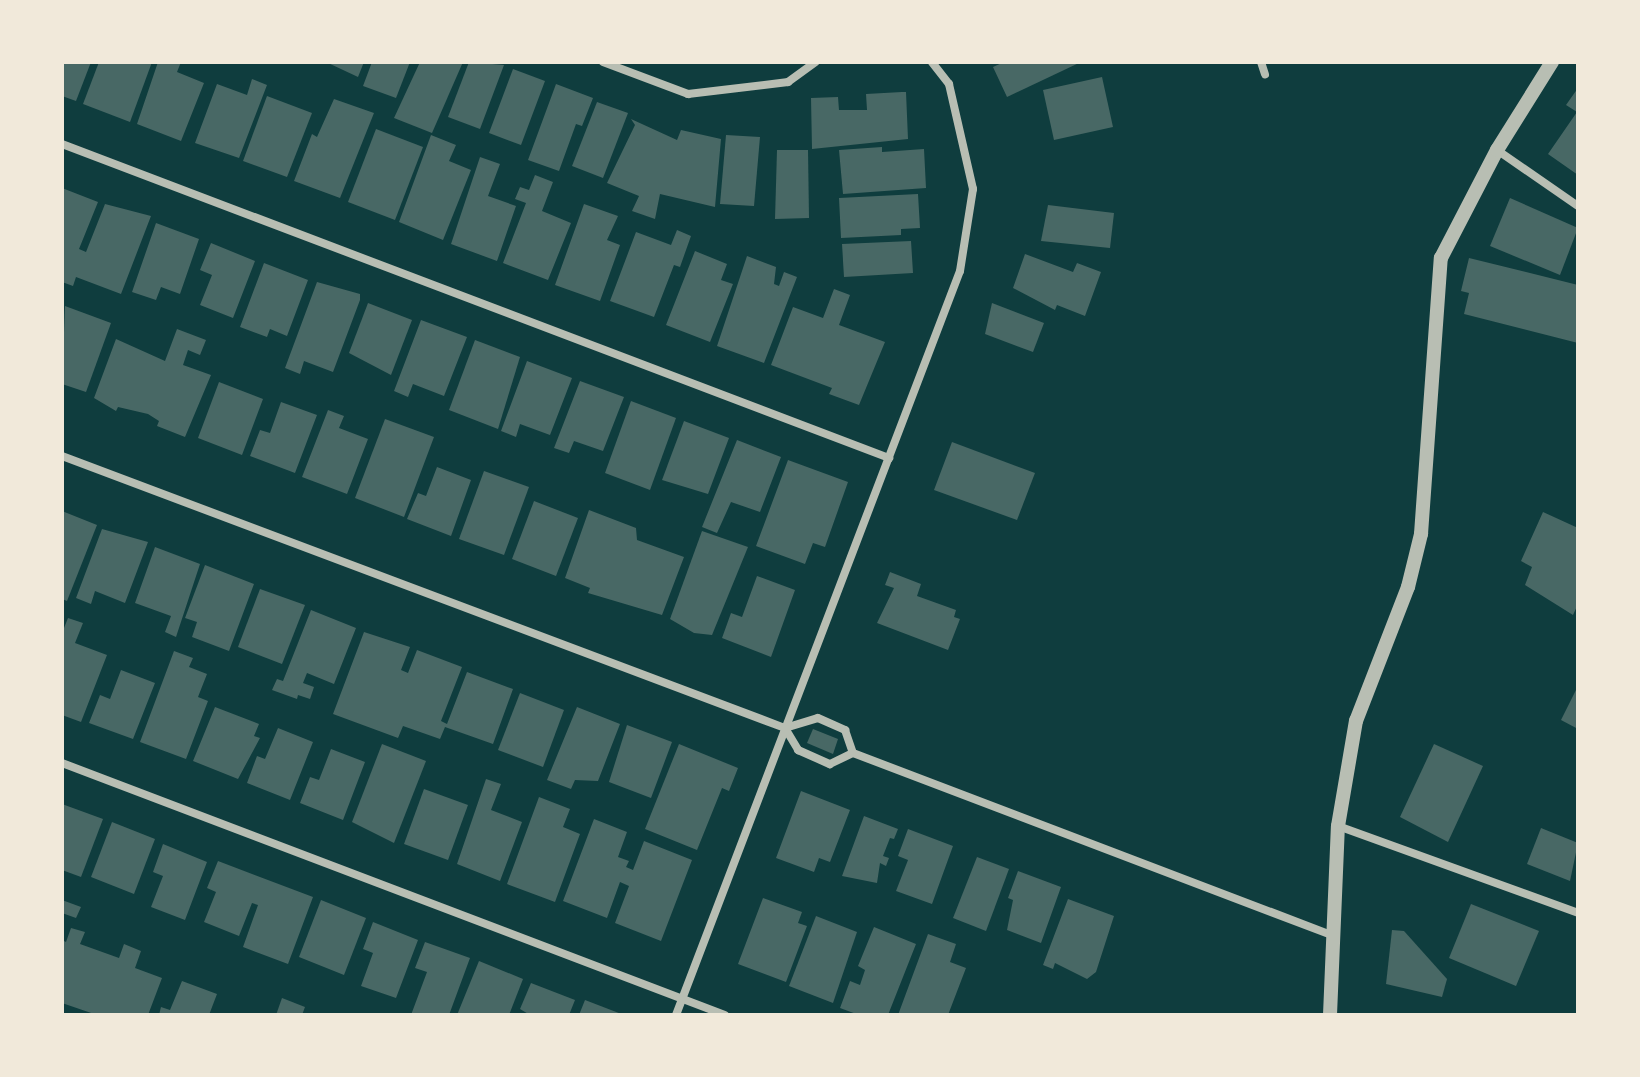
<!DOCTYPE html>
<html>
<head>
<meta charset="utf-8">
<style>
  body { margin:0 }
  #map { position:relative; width:1640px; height:1077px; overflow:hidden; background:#0f3d3e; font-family:Lato,sans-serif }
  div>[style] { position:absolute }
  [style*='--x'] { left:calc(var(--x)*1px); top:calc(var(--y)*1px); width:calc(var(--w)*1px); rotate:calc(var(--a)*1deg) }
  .building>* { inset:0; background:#486865 }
  .minor>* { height:8px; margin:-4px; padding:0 4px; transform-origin:4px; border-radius:4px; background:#b8beb3 }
  .tertiary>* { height:14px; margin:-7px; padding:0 7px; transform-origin:7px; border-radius:7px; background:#b8beb3 }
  span { translate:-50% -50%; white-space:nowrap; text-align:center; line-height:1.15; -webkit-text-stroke:7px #f1e9da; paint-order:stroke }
  .frame { position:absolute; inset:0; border:64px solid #f1e9da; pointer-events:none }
</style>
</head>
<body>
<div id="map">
  <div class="building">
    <i style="clip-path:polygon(62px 62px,91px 62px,76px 101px,62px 96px)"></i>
    <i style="clip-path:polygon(99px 62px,152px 62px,130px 122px,83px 104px)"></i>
    <i style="clip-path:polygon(158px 62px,181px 62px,177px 72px,204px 83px,181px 141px,137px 124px)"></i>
    <i style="clip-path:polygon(326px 62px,364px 62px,358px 77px)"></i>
    <i style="clip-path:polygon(372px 62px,410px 62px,396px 98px,363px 86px)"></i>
    <i style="clip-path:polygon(420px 62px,463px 62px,432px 133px,394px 118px)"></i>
    <i style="clip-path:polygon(469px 62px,504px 65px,480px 129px,448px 117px)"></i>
    <i style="clip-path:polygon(1004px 62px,1081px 62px,1007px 97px,993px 67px)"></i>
    <i style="clip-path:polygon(513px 69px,545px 81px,521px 145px,489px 133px)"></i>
    <i style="clip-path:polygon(1102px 77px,1113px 127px,1054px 140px,1043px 90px)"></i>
    <i style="clip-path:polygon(252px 79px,267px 85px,239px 158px,195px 143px,217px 84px,247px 95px)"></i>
    <i style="clip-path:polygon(556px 84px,593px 98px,582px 126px,576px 124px,559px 171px,528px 160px)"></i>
    <i style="clip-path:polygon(1578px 88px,1578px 175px,1548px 154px,1577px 112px,1566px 105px)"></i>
    <i style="clip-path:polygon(902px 92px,906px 92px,908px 139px,812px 149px,811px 98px,838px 97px,839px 110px,867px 110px,866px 94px)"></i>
    <i style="clip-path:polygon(267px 96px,312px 113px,287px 177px,243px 161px)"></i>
    <i style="clip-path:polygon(334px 99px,374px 113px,340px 198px,294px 181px,312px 134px,317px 137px)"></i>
    <i style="clip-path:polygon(597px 102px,628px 113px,603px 178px,572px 166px)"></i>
    <i style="clip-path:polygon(631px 119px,677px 140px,681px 130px,721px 139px,715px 207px,660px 194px,655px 219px,632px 211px,639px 196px,607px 183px,635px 125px)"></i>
    <i style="clip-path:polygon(376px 129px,423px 147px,395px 220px,348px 202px)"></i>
    <i style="clip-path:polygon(431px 135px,456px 145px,449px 161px,471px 170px,443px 240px,399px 222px)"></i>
    <i style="clip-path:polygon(726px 135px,760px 137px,754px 206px,720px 204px)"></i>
    <i style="clip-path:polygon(882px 147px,882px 152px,924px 149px,926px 188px,843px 194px,839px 150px)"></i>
    <i style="clip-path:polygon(777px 150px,808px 150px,809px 218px,775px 219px)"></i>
    <i style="clip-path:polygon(480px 157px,500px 164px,488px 196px,516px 206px,497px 261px,451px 244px)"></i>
    <i style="clip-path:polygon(535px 175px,553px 182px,542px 211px,571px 223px,548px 280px,503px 263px,526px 203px,515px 199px,520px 187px,529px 190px)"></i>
    <i style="clip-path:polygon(62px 188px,98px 202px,79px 249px,86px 252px,105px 204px,151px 216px,121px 294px,76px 277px,73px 286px,62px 282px)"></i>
    <i style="clip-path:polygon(918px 194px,920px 228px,901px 229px,901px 235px,841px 238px,839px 198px)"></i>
    <i style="clip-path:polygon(1510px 198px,1578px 228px,1560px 275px,1490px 246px)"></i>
    <i style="clip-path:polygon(584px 204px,618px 216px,607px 240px,620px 245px,600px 301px,555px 285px)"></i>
    <i style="clip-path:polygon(1048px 205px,1114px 213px,1110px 248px,1041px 241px)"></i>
    <i style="clip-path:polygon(156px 223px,199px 239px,180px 294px,161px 287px,156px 300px,132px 292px)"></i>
    <i style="clip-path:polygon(677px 230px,691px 236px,680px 267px,674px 265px,654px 317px,610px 301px,636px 232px,671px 245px)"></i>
    <i style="clip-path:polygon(911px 241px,913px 273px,844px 277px,842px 244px)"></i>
    <i style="clip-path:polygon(211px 243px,255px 261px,233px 318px,200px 305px,212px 275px,200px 270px)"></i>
    <i style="clip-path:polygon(695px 251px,727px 264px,721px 280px,733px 284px,710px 342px,666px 325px)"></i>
    <i style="clip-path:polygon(1025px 254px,1073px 272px,1077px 263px,1101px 272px,1085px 316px,1057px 305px,1055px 310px,1013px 288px)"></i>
    <i style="clip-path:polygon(747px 256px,776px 267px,774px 284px,779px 286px,784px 272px,797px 277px,764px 363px,717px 346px)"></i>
    <i style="clip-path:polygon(1469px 258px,1578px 285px,1578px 343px,1464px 314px,1469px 293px,1461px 291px)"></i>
    <i style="clip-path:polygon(264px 263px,308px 280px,287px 336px,270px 329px,267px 337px,240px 327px)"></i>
    <i style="clip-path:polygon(317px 282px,360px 294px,360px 300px,333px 372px,304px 361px,300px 374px,285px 368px)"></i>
    <i style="clip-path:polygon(834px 289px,850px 295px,839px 325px,885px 342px,859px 405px,829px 394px,832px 388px,771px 365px,793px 307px,823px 318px)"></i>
    <i style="clip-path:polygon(368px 303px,412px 320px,391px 375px,349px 353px)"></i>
    <i style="clip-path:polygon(992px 303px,1044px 323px,1033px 352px,985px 334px)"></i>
    <i style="clip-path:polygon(65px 306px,111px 323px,86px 392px,62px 384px)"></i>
    <i style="clip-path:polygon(421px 320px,467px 337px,444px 396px,413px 384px,408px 397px,394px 391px)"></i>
    <i style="clip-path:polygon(177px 329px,206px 340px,200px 355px,188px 350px,183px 365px,211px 375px,185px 437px,157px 426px,159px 421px,148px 414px,118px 407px,116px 411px,94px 398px,116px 339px,165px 361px)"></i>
    <i style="clip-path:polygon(475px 340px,520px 357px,498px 429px,449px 410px)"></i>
    <i style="clip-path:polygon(527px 361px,572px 378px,550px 435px,520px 424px,516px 437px,501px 431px)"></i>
    <i style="clip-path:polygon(580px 381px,624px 397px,603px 451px,574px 441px,569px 453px,554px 448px)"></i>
    <i style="clip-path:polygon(219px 382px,263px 399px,242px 455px,198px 438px)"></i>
    <i style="clip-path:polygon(631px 401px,676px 418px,650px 490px,605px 473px)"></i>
    <i style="clip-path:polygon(281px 402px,317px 415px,295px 473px,250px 456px,260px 430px,270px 433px)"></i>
    <i style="clip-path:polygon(328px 410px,344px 416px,339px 428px,368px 439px,347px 494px,302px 477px)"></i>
    <i style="clip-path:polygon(385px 419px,434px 437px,404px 517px,355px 498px)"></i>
    <i style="clip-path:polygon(684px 421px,729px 438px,708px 494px,662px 480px)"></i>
    <i style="clip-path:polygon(737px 440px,781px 457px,760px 512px,731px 502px,717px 533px,702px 527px)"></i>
    <i style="clip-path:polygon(952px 442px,1035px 473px,1017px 520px,934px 490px)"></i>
    <i style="clip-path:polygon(788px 460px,848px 482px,825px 547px,813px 543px,805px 564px,756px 546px)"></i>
    <i style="clip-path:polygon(437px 467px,471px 480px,451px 536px,407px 519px,418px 493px,426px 496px)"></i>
    <i style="clip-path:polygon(484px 471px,529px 487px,504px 555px,459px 539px)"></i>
    <i style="clip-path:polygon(534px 501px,578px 518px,556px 576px,512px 559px)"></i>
    <i style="clip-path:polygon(589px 510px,636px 528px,637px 540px,684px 557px,662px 615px,588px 593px,590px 588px,565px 578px)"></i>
    <i style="clip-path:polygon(62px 511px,97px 525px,67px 601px,62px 599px)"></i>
    <i style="clip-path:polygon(1543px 512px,1578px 528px,1578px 604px,1573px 615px,1525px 585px,1532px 567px,1521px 561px)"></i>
    <i style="clip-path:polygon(102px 529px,148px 542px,125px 603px,95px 591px,91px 604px,76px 598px)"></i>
    <i style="clip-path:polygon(702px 531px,748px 547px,712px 635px,694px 633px,670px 619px)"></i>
    <i style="clip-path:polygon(155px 547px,200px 564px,176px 637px,165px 632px,171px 616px,135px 603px)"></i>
    <i style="clip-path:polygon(205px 565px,254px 584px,229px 651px,192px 637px,197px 622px,185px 618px)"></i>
    <i style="clip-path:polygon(890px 572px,921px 584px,917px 596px,956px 610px,954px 617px,960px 619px,948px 650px,877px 623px,894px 588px,885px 585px)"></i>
    <i style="clip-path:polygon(757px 576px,795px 590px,771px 657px,722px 638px,731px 613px,742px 617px)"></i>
    <i style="clip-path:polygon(260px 589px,305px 605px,282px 664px,238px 647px)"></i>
    <i style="clip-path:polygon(311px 610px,356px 628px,334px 684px,307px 673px,303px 683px,314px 687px,310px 699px,298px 695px,297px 699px,272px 690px,277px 679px,283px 681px)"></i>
    <i style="clip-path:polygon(68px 618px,83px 623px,75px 643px,107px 655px,81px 722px,62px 715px,62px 633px)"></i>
    <i style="clip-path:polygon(364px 632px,410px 647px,401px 670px,408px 673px,417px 650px,462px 667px,441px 721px,447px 724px,467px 672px,513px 689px,493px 744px,445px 727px,440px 739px,403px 726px,398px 738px,333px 714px)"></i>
    <i style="clip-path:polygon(174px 651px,193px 658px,189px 667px,207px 674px,198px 697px,208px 701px,186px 759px,140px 742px)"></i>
    <i style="clip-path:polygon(121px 670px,155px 683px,133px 739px,89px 723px,100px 695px,110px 699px)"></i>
    <i style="clip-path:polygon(1578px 686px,1578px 729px,1561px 720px)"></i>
    <i style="clip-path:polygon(520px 693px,564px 710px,543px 767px,498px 750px)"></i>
    <i style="clip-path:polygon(215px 707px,259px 724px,254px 736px,260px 738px,238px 779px,193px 761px)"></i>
    <i style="clip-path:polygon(577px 707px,620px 724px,598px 781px,575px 780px,571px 789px,547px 780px)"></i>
    <i style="clip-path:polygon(627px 725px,672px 742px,651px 798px,609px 782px)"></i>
    <i style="clip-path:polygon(278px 728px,313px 742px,290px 800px,247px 783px,257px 756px,265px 759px)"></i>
    <i style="clip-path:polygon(813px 729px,838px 739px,833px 754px,807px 743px)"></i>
    <i style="clip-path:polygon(382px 744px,426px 761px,394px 843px,352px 822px)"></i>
    <i style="clip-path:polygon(679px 744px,738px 768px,729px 791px,722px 788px,697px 850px,645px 829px)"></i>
    <i style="clip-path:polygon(1434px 744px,1483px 766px,1448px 842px,1400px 817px)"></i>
    <i style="clip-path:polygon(331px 749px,365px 762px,343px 820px,300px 803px,310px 777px,319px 780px)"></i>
    <i style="clip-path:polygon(486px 779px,501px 784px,491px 810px,522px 822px,500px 881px,457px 864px)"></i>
    <i style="clip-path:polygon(424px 789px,468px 805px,448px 860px,404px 844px)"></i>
    <i style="clip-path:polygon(801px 791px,850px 810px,830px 862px,819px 858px,814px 872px,776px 858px)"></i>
    <i style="clip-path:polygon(539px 797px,570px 809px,563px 827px,580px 834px,555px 902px,507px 884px)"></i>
    <i style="clip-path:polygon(62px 804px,103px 819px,81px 877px,62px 870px)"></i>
    <i style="clip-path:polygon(864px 816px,898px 829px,894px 839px,890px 838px,883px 856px,889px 858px,886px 866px,880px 863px,877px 883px,842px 876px)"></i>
    <i style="clip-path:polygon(594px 819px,627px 832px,618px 857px,629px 861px,626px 867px,633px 870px,644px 841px,692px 860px,661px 941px,615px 923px,629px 886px,620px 882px,607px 918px,563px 901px)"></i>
    <i style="clip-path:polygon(112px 822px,155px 839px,134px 894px,91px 877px)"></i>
    <i style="clip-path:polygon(1541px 828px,1578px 843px,1570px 881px,1527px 864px)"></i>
    <i style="clip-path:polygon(908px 829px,953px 846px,932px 904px,896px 891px,908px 860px,898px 856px)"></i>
    <i style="clip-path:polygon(163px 844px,207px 862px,185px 920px,151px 907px,163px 876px,153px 872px)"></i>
    <i style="clip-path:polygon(977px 857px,1009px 869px,986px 931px,953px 918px)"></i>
    <i style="clip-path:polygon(218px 861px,313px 897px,288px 964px,243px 947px,258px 905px,252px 903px,239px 936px,204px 922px,216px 892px,207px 888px)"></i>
    <i style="clip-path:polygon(1018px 871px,1061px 887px,1041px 943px,1007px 930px,1013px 900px,1008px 898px)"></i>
    <i style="clip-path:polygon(763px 898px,802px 912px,798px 923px,807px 926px,786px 982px,738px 964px)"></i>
    <i style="clip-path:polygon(1068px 899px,1114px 916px,1096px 972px,1087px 979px,1055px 963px,1053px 969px,1043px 965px)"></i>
    <i style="clip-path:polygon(62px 900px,81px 907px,76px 918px,62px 913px)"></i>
    <i style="clip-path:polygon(321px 900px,366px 918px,344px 975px,299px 957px)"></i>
    <i style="clip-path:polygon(1471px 904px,1539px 931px,1516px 986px,1449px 958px)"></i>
    <i style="clip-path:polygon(816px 916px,857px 932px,833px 1003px,789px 986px)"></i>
    <i style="clip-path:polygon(373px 922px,418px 940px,396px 998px,361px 986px,373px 953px,363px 949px)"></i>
    <i style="clip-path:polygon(874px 927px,916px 944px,888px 1015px,859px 1015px,840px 1008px,850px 981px,860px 985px,865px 970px,858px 966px)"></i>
    <i style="clip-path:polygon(71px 928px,85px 932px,80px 944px,119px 958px,124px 944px,141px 951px,135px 968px,162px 978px,148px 1015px,97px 1015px,62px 1003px,62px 940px,66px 942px)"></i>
    <i style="clip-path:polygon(1392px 930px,1404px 931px,1447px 979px,1442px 997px,1386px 984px)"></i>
    <i style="clip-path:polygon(928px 934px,956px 944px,950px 962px,966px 968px,948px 1015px,898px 1015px)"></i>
    <i style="clip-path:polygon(425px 942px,470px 958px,449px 1015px,411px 1015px,427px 972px,415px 968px)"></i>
    <i style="clip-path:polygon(479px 961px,523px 979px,509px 1015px,457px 1015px)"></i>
    <i style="clip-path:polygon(182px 981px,217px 994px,209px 1015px,159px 1015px,161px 1007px,170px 1010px)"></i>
    <i style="clip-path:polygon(531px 983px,575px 1000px,569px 1015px,530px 1015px,520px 1009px)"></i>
    <i style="clip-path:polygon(282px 998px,305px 1007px,302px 1015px,276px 1015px)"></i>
    <i style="clip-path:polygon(585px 1000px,624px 1015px,579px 1015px)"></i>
  </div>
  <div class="minor">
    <i style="--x:603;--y:62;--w:91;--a:20.6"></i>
    <i style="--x:688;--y:94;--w:101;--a:-6.8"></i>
    <i style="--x:788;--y:82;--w:34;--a:-36"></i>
    <i style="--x:1261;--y:62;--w:13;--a:72"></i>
    <i style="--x:62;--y:144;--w:885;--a:20.79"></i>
    <i style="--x:1497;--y:150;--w:98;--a:34.7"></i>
    <i style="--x:62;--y:456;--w:772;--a:20.62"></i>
    <i style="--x:785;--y:728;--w:34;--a:-17"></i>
    <i style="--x:818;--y:718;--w:30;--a:24"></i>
    <i style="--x:845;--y:730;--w:24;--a:71"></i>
    <i style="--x:785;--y:728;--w:26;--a:59"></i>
    <i style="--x:798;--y:750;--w:35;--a:24"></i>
    <i style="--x:830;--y:764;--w:25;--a:-26"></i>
    <i style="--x:853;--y:753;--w:515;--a:20.83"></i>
    <i style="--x:62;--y:763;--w:709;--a:20.81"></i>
    <i style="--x:1338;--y:826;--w:255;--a:19.9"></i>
    <i style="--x:676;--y:1015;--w:796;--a:-69.11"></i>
    <i style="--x:960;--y:271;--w:83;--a:-81"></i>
    <i style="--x:973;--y:189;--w:108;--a:-102.9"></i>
    <i style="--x:949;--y:84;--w:28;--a:-128"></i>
  </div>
  <div class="tertiary">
    <i style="--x:1330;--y:1015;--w:189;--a:-87.6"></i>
    <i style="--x:1338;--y:826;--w:107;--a:-80.3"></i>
    <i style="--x:1356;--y:721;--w:144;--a:-68.8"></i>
    <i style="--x:1408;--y:587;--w:55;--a:-76.2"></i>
    <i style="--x:1421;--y:534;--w:277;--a:-85.9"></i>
    <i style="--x:1441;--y:258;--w:122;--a:-62.6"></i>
    <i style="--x:1497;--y:150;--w:104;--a:-58"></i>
  </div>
  <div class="frame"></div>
</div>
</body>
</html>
